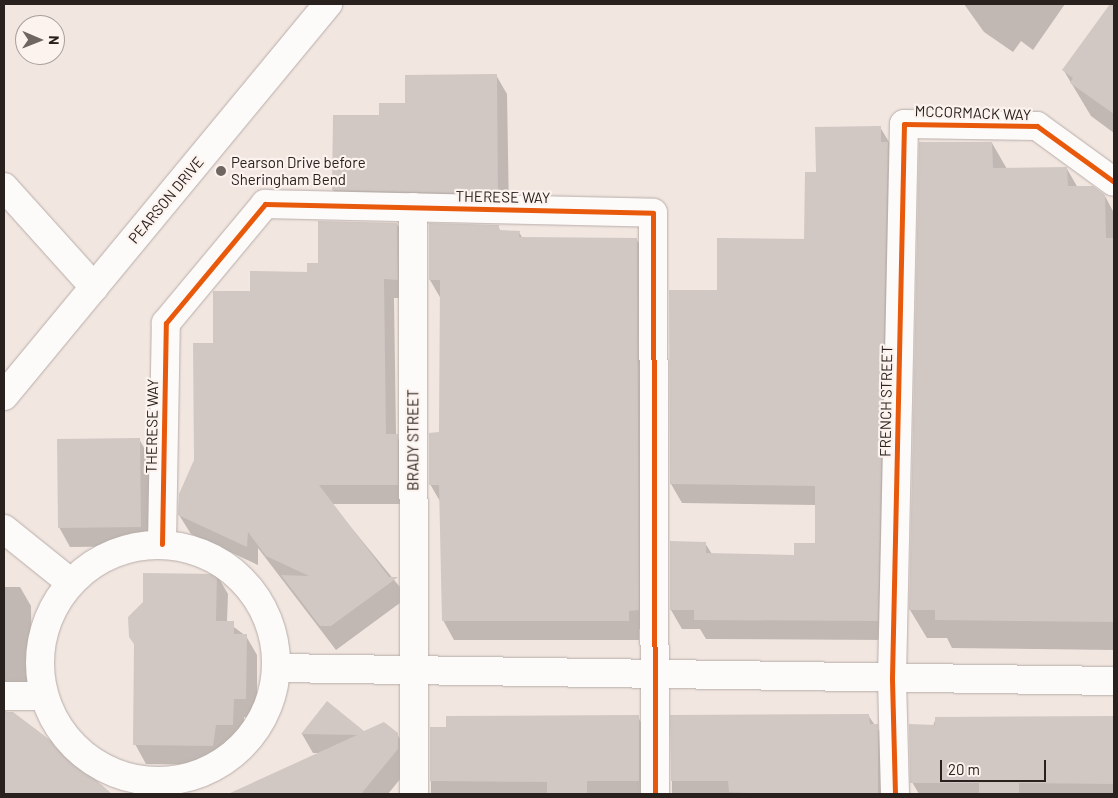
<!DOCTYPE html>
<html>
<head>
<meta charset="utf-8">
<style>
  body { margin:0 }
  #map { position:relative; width:1118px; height:798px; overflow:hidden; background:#f2e6e0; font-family:Barlow,sans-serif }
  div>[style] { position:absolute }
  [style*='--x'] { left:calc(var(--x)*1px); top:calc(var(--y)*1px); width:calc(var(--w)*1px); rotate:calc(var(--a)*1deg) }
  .shadow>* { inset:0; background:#0003 }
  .building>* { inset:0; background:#d1c7c3 }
  .roads { filter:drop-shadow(0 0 1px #b7ada9) drop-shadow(0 0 1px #b7ada9) }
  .minor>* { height:28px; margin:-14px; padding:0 14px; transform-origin:14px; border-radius:14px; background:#fdfbfa }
  .minor>.ring { margin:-14px; padding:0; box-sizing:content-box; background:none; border:28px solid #fdfbfa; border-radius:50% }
  .cycleway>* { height:5px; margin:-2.5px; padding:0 2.5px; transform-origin:2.5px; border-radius:2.5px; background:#e8590c }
  .dots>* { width:14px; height:14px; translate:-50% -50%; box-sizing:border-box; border:2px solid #fcf2ee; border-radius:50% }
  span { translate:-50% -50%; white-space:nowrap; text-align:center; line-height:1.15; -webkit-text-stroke:4.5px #fcf2ee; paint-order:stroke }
  .street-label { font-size:15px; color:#29211d }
  .poi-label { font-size:15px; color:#29211d }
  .left { translate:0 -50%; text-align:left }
  .frame { position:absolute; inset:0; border:5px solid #29211d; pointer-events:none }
  .north { position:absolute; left:15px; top:15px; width:50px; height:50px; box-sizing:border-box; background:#fcf2ee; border:1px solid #a89e9a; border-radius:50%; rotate:91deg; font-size:14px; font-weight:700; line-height:20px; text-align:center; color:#29211d }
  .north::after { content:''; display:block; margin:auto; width:18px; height:22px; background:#6f6661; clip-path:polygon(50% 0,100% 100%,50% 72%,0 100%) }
  .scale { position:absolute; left:940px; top:760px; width:106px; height:22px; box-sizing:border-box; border:2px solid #29211d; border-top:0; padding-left:6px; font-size:15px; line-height:18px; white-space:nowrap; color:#29211d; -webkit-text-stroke:4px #fcf2ee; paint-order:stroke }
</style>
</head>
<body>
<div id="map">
  <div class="shadow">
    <i style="clip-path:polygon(964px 4px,1065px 4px,1033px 50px,1021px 41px,1013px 52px,984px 32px)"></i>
    <i style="clip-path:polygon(1111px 4px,1114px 4px,1114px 133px,1091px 116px,1064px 71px)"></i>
    <i style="clip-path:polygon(496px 75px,507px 94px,509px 213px,344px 209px,333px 190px,380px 116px)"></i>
    <i style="clip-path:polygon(880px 127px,892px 147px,888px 640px,706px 639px,700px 629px,682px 629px,671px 610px,705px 543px,712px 554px,795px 556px,817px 545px,816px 505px,682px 503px,671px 484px,718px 291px,806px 240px,817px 173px)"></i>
    <i style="clip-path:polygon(920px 143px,992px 143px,1007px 169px,1067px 169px,1078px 188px,1105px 196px,1114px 213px,1114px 650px,952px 648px,947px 638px,927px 638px,910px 610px)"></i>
    <i style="clip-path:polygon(397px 224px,408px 243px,408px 298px,394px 298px,396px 435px,408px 454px,408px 504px,332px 504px,408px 597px,336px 650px,258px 548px,258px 565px,191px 534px,179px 515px,195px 460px,214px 344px,251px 292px,308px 273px)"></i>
    <i style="clip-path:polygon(498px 226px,501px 232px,519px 232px,523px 239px,637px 240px,648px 259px,649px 629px,639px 629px,639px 640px,454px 640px,443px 620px,441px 503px,430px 484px,440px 434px,441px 299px,430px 280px)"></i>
    <i style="clip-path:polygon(139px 439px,150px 458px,152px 546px,70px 547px,59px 527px)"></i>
    <i style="clip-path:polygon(217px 575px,228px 594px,227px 622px,246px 636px,257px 655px,257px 718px,244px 717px,244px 744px,227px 744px,224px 765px,146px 764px,135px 744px)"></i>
    <i style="clip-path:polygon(4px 587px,20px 587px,31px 606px,32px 686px,4px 687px)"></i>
    <i style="clip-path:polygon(4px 711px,12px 713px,109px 794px,4px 794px)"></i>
    <i style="clip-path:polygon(868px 715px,888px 744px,889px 794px,672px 794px,672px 717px)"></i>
    <i style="clip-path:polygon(638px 717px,649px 736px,650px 794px,431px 794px,431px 728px)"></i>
    <i style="clip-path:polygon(936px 718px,1114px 718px,1114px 794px,919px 794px,912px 782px)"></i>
    <i style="clip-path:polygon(302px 734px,397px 734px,409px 754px,409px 768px,388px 794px,254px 794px,267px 778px,321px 753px,313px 753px)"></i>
  </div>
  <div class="building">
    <i style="clip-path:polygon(1110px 4px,1114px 4px,1114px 114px,1070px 83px,1073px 78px,1062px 70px)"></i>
    <i style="clip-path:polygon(497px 74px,498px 194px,332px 190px,333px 115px,379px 115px,379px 103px,405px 103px,405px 75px)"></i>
    <i style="clip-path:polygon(881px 126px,881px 142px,888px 142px,878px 621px,694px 620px,694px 610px,670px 610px,670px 541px,706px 542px,706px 553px,794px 555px,794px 543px,815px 543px,815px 486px,670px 484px,669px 290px,717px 290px,717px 238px,804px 239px,805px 172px,816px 172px,815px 127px)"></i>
    <i style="clip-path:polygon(919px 142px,992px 142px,993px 168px,1067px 167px,1068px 186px,1093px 186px,1105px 195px,1106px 238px,1114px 238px,1114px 622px,935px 620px,935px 610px,909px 610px)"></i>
    <i style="clip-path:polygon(318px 221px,397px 223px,398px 280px,384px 279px,386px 434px,398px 434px,398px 485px,319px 485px,389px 577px,398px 577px,331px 626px,320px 626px,281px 575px,309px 576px,266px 556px,248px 532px,247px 547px,178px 515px,179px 494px,194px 460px,193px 343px,213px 343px,213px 291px,250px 291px,250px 271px,307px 272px,307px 263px,318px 263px)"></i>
    <i style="clip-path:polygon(429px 223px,499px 225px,499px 230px,520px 231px,519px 237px,637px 238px,639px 610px,629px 611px,629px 621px,442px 621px,439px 485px,429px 485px,429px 433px,439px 432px,440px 280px,429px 280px)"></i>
    <i style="clip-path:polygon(140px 438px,141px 527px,58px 528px,57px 439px)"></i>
    <i style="clip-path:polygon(143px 573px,217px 574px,216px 621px,234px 621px,234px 634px,247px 634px,246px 699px,234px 699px,233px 725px,216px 725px,213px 746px,133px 745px,134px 644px,129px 637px,128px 617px,143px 602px)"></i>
    <i style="clip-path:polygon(327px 701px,364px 731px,384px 722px,398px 733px,398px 749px,361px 794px,228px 794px,357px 735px,301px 734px)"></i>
    <i style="clip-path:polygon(4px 712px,13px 712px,54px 743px,112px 794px,4px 794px)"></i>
    <i style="clip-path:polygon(869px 714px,870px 724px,878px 724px,878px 794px,768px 794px,729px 792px,728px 781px,671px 781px,670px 715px)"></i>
    <i style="clip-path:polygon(639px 715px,639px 781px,587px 781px,587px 793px,547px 793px,547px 782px,430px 781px,430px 727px,446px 727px,446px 716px)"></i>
    <i style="clip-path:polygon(1114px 716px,1114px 784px,1019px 783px,1019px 794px,979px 794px,979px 783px,910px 783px,909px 724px,935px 725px,935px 717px)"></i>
  </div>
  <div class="roads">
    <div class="minor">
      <i style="--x:4;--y:187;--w:135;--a:48"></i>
      <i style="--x:413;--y:207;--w:587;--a:89.9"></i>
      <i style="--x:4;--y:396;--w:509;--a:-50.43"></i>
      <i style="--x:4;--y:529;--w:85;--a:38.8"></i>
      <i style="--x:162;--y:544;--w:221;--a:-89"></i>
      <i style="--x:166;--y:323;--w:155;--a:-50.2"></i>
      <i style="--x:265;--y:204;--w:388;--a:1.3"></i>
      <i style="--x:653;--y:213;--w:581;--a:89.8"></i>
      <i class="ring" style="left:40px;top:545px;width:208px;height:208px"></i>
      <i style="--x:277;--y:668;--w:837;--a:0.89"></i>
      <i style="--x:4;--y:696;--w:39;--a:0"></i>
      <i style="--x:895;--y:794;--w:116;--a:-91.5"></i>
      <i style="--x:892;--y:678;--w:554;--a:-88.76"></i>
      <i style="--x:904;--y:124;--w:133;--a:0.9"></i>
      <i style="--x:1037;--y:126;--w:95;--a:36"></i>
    </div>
  </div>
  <div class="cycleway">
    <i style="--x:162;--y:544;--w:221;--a:-89"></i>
    <i style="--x:166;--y:323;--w:155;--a:-50.2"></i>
    <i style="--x:265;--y:204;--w:388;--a:1.3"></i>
    <i style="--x:653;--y:213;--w:581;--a:89.8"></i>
    <i style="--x:895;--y:794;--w:116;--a:-91.5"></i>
    <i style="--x:892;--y:678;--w:554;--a:-88.76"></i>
    <i style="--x:904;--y:124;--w:133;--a:0.9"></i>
    <i style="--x:1037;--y:126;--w:95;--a:36"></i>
  </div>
  <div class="dots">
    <i style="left:221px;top:171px;background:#6f6661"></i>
  </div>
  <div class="street-label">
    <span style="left:973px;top:113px;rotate:2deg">MCCORMACK WAY</span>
    <span style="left:503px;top:197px;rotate:1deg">THERESE WAY</span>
    <span style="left:166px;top:200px;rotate:-50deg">PEARSON DRIVE</span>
    <span style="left:886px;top:401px;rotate:-89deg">FRENCH STREET</span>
    <span style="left:152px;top:426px;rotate:-89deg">THERESE WAY</span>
    <span style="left:413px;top:440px;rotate:-90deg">BRADY STREET</span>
  </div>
  <div class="poi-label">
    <span class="left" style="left:231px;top:171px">Pearson Drive before<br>Sheringham Bend</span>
  </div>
  <div class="frame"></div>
  <div class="north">N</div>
  <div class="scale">20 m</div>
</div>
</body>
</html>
